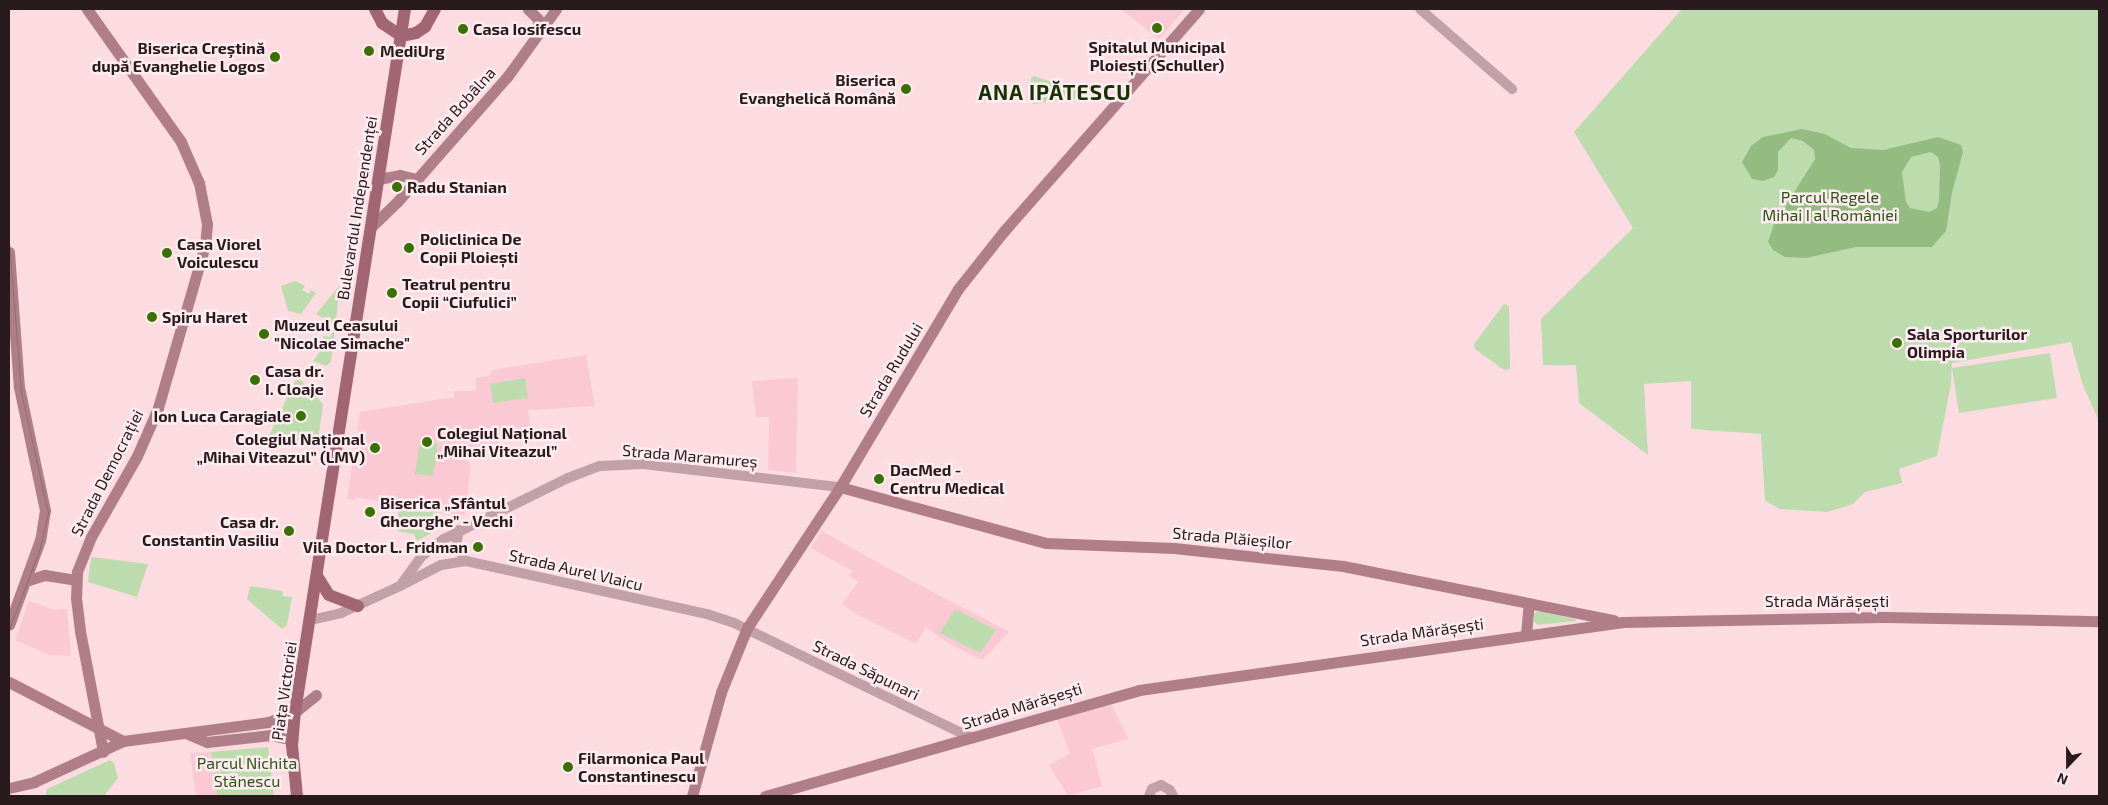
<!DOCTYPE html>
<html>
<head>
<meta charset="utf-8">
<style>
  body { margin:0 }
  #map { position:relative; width:2108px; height:805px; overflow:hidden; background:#fcdbe1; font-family:"Exo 2",sans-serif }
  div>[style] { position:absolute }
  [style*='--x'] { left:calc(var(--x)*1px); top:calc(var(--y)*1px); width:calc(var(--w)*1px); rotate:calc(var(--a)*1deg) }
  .built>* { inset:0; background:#fbc9d3 }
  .green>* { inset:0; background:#bddcad }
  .water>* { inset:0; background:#95bc80 }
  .tertiary>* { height:10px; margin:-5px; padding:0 5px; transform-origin:5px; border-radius:5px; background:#c2a0a7 }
  .secondary>* { height:11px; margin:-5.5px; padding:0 5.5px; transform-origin:5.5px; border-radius:5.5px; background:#af7e89 }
  .primary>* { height:12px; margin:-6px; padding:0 6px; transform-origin:6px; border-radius:6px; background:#a16573 }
  .tram>* { height:1px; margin:-0.5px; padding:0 0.5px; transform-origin:0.5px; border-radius:0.5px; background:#887176 }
  .dots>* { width:14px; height:14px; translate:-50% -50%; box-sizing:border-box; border:2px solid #feedf0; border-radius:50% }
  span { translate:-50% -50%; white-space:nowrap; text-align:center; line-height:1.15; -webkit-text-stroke:5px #feedf0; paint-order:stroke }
  .poi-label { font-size:16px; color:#291a1d; font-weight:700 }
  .left { translate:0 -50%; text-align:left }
  .right { translate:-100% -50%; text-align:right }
  .street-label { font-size:16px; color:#291a1d }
  .park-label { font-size:16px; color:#2f5316 }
  .district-label { font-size:21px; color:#173303; font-weight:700; letter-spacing:1px }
  .frame { position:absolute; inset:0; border:10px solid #291a1d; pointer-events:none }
  .north { position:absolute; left:2043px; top:740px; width:50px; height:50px; -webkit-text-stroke:4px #feedf0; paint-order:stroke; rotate:202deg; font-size:14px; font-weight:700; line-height:20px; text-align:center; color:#291a1d }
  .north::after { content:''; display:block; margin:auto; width:18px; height:22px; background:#291a1d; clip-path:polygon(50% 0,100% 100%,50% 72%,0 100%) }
</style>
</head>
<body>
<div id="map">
  <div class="built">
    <i style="clip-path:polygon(1121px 9px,1185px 9px,1159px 39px)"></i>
    <i style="clip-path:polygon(586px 355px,595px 406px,528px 410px,531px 434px,500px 431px,496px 453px,474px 450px,466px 460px,471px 464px,465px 515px,444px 514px,356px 497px,355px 500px,347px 499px,360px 412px,454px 397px,454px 391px,476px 391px,476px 378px,489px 376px,493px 370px)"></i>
    <i style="clip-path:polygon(798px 378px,796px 473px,768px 470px,769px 417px,756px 417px,752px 381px)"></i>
    <i style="clip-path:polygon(822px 531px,882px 565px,1009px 632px,982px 660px,948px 643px,926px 627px,916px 644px,856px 614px,842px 604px,858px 582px,850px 576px,852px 571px,811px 548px)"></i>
    <i style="clip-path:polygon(29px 601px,55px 610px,67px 609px,71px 656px,50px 655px,15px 640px)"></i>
    <i style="clip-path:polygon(1101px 705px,1112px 706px,1128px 739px,1092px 749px,1102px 786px,1068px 796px,1049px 765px,1070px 754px,1057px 719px)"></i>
    <i style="clip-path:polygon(211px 752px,217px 796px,196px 796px,190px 753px)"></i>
  </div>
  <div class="green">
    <i style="clip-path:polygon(1682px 9px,2099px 9px,2099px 421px,2082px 383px,2071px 342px,1952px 363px,1951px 384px,1937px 456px,1899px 469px,1902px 483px,1865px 492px,1853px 504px,1827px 512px,1780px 509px,1765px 501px,1761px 434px,1691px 429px,1691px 381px,1644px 384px,1648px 455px,1579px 403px,1576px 365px,1543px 365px,1541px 319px,1633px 228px,1574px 132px)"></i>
    <i style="clip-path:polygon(1034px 76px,1079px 91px,1078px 98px,1033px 104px,1031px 79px)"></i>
    <i style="clip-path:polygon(295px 281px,305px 286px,302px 290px,309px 294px,311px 290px,316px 293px,301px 314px,288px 311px,281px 286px)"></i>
    <i style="clip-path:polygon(340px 285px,331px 362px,326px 366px,313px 361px,323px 347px,320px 345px,324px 336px,330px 337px,335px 325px,316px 314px)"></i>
    <i style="clip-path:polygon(1504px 304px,1509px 306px,1510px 369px,1504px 370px,1475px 349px,1474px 344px)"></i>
    <i style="clip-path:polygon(2050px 353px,2057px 398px,1959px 413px,1952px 368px)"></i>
    <i style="clip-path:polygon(525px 378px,528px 398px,493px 403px,490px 384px)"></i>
    <i style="clip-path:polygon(300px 379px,323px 404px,317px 446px,268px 438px,295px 381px)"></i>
    <i style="clip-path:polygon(420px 441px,438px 444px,433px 476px,415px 474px)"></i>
    <i style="clip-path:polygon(399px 507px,437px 513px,433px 532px,417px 541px,414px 534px,397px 531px)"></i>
    <i style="clip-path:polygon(91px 557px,148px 564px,137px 597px,88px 582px)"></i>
    <i style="clip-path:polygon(250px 586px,283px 591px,283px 596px,292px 597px,287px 625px,282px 629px,247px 599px)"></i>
    <i style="clip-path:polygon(955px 609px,996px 630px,980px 653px,940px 633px)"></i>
    <i style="clip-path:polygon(1538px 611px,1575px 619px,1576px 621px,1538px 625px,1534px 622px,1534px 614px)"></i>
    <i style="clip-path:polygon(268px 747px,274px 796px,217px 796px,211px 752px)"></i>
    <i style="clip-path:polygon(110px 760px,114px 763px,118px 778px,104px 796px,45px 796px,47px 789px)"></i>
  </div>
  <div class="water">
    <i style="clip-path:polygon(evenodd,1802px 129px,1825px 134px,1851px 148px,1883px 150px,1938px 137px,1961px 145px,1963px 152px,1952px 193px,1946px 231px,1932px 247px,1856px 247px,1806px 258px,1785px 257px,1773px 250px,1768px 242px,1774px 224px,1815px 159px,1814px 150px,1803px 141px,1791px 138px,1778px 152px,1778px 170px,1774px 177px,1763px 181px,1752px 179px,1742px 162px,1751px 146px,1763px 137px,1802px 129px,1931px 152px,1938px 157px,1940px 164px,1939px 201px,1937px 208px,1929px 212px,1910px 208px,1906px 202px,1902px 172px,1911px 157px,1931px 152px)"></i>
  </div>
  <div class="tertiary">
    <i style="--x:1420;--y:9;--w:122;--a:41"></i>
    <i style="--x:459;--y:530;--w:16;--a:101"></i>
    <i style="--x:456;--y:546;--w:18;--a:56"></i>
    <i style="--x:400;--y:586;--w:46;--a:-27.1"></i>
    <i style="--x:441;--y:565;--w:25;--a:-9"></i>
    <i style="--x:466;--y:561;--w:247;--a:12.4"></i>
    <i style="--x:707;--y:614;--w:28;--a:18"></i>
    <i style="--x:734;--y:623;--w:264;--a:25.8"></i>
    <i style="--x:311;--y:620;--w:31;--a:-13"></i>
    <i style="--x:341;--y:613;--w:65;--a:-24.6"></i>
    <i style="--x:400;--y:586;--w:37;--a:-54"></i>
    <i style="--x:422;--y:556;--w:28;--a:-38"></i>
    <i style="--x:444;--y:539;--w:138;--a:-26.2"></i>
    <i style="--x:568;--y:478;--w:34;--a:-21"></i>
    <i style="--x:600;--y:466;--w:43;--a:-2.7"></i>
    <i style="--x:643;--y:464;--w:198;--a:6.7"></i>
    <i style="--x:1149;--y:796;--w:8;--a:-67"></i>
    <i style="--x:1152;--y:789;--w:10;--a:-24"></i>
    <i style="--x:1161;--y:785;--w:10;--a:29"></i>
    <i style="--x:1170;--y:790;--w:7;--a:63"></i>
  </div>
  <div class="secondary">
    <i style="--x:87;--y:9;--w:163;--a:54.7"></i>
    <i style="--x:181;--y:142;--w:45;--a:66.3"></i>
    <i style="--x:199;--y:183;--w:42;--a:79"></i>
    <i style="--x:207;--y:224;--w:21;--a:95"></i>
    <i style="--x:205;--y:245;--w:170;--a:106.1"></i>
    <i style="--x:158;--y:408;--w:52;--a:113.6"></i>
    <i style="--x:137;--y:456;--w:93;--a:119.6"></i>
    <i style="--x:91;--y:537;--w:38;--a:112"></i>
    <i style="--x:77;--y:572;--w:26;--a:92"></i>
    <i style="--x:76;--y:598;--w:33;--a:83"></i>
    <i style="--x:80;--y:631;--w:123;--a:79.2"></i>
    <i style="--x:528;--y:9;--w:14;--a:45"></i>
    <i style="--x:538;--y:19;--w:15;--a:90"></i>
    <i style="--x:378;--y:179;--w:22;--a:-10"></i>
    <i style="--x:400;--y:175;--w:16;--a:14"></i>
    <i style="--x:370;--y:228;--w:37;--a:-44"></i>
    <i style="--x:397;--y:202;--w:167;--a:-48.7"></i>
    <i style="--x:507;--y:77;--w:84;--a:-54.2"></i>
    <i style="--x:9;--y:252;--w:135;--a:85.8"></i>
    <i style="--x:19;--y:387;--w:126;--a:78.1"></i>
    <i style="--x:45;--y:510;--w:30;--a:99"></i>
    <i style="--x:40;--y:540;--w:90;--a:110"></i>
    <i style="--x:840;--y:487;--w:213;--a:15.2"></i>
    <i style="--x:1046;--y:543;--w:128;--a:2.2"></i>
    <i style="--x:1174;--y:548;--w:170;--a:6.1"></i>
    <i style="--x:1343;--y:566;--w:276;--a:11.3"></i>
    <i style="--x:26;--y:581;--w:20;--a:-18"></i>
    <i style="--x:45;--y:575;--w:31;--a:9"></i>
    <i style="--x:1526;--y:635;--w:32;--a:-85"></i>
    <i style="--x:9;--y:682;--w:128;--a:27.4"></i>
    <i style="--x:188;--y:734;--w:21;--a:23"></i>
    <i style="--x:207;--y:742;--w:64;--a:-6.2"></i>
    <i style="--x:271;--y:735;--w:22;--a:13"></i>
    <i style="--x:9;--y:788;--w:26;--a:-13"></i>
    <i style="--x:34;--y:782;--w:98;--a:-24.7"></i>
    <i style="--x:123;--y:741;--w:147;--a:-7.4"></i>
    <i style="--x:269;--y:722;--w:28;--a:-21"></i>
    <i style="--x:295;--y:712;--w:27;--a:-39"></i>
    <i style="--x:692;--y:796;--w:108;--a:-74.4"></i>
    <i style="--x:721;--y:692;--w:69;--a:-67.9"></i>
    <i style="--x:747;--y:628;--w:169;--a:-56.6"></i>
    <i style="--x:840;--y:487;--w:230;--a:-59.2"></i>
    <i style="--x:958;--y:289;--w:74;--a:-51.6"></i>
    <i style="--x:1004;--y:231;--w:295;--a:-48.7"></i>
    <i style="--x:765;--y:796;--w:389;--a:-15.8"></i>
    <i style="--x:1139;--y:690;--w:489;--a:-8"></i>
    <i style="--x:1623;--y:622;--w:261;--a:-1.1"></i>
    <i style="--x:1884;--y:617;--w:215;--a:1.1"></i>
  </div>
  <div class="primary">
    <i style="--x:375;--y:9;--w:16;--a:63"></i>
    <i style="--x:382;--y:23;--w:23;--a:34"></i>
    <i style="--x:401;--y:36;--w:15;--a:-11"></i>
    <i style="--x:416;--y:33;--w:11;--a:-34"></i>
    <i style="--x:425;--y:27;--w:21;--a:-61"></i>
    <i style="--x:317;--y:576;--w:22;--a:58"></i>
    <i style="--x:329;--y:595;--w:31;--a:21"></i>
    <i style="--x:297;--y:796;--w:51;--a:-95.6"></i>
    <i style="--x:292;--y:745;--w:33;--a:-85"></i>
    <i style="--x:295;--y:712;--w:712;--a:-81.11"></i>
  </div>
  <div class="tram">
    <i style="--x:9;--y:242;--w:150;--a:85.4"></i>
    <i style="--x:21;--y:392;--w:124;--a:77.4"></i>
    <i style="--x:48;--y:513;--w:36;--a:103"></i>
    <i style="--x:40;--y:548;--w:87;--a:110.9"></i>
  </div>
  <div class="dots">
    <i style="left:1157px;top:28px;background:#387100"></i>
    <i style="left:463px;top:29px;background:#387100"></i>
    <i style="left:369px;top:51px;background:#387100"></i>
    <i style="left:275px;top:57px;background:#387100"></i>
    <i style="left:906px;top:89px;background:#387100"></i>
    <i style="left:397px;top:187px;background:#387100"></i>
    <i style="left:409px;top:248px;background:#387100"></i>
    <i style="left:167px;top:253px;background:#387100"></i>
    <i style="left:392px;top:293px;background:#387100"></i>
    <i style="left:152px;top:317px;background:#387100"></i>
    <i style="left:264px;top:334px;background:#387100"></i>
    <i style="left:1897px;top:343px;background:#387100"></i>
    <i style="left:255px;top:380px;background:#387100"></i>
    <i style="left:301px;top:416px;background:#387100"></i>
    <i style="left:427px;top:442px;background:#387100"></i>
    <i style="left:375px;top:448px;background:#387100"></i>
    <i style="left:879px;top:479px;background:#387100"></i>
    <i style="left:370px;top:512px;background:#387100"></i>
    <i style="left:289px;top:531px;background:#387100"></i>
    <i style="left:478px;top:547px;background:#387100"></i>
    <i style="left:568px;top:767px;background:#387100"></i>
  </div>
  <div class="poi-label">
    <span class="left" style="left:473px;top:29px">Casa Iosifescu</span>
    <span style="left:1157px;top:56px">Spitalul Municipal<br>Ploiești (Schuller)</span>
    <span class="right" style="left:265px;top:57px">Biserica Creştină<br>după Evanghelie Logos</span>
    <span class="left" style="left:380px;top:51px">MediUrg</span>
    <span class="right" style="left:896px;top:89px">Biserica<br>Evanghelică Română</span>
    <span class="left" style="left:407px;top:187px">Radu Stanian</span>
    <span class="left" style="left:420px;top:248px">Policlinica De<br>Copii Ploiești</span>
    <span class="left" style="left:177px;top:253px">Casa Viorel<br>Voiculescu</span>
    <span class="left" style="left:402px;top:293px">Teatrul pentru<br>Copii “Ciufulici”</span>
    <span class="left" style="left:162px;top:317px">Spiru Haret</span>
    <span class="left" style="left:274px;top:334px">Muzeul Ceasului<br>"Nicolae Simache"</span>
    <span class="left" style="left:1907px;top:343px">Sala Sporturilor<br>Olimpia</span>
    <span class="left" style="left:265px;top:380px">Casa dr.<br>I. Cloaje</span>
    <span class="right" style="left:291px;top:416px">Ion Luca Caragiale</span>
    <span class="left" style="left:437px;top:442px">Colegiul Național<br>„Mihai Viteazul”</span>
    <span class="right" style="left:365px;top:448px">Colegiul Național<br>„Mihai Viteazul” (LMV)</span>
    <span class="left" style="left:890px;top:479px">DacMed -<br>Centru Medical</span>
    <span class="left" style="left:380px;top:512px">Biserica „Sfântul<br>Gheorghe” - Vechi</span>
    <span class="right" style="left:279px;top:531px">Casa dr.<br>Constantin Vasiliu</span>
    <span class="right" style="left:468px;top:547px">Vila Doctor L. Fridman</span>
    <span class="left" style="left:578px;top:767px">Filarmonica Paul<br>Constantinescu</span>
  </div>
  <div class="street-label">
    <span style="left:455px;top:111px;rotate:-48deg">Strada Bobâlna</span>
    <span style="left:357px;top:208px;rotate:-81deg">Bulevardul Independenței</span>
    <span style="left:891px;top:370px;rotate:-59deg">Strada Rudului</span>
    <span style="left:690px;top:456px;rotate:5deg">Strada Maramureș</span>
    <span style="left:107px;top:473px;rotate:-63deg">Strada Democrației</span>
    <span style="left:1232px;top:538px;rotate:5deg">Strada Plăieșilor</span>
    <span style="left:576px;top:570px;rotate:13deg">Strada Aurel Vlaicu</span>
    <span style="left:1827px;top:601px">Strada Mărășești</span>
    <span style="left:1422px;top:632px;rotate:-8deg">Strada Mărășești</span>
    <span style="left:866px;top:670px;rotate:26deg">Strada Săpunari</span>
    <span style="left:284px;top:691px;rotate:-82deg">Piața Victoriei</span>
    <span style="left:1022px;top:706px;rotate:-17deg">Strada Mărășești</span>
  </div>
  <div class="park-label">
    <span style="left:1830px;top:206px">Parcul Regele<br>Mihai I al României</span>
    <span style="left:247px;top:772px">Parcul Nichita<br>Stănescu</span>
  </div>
  <div class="district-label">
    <span style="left:1055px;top:92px">ANA IPĂTESCU</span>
  </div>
  <div class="frame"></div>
  <div class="north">N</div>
</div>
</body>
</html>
